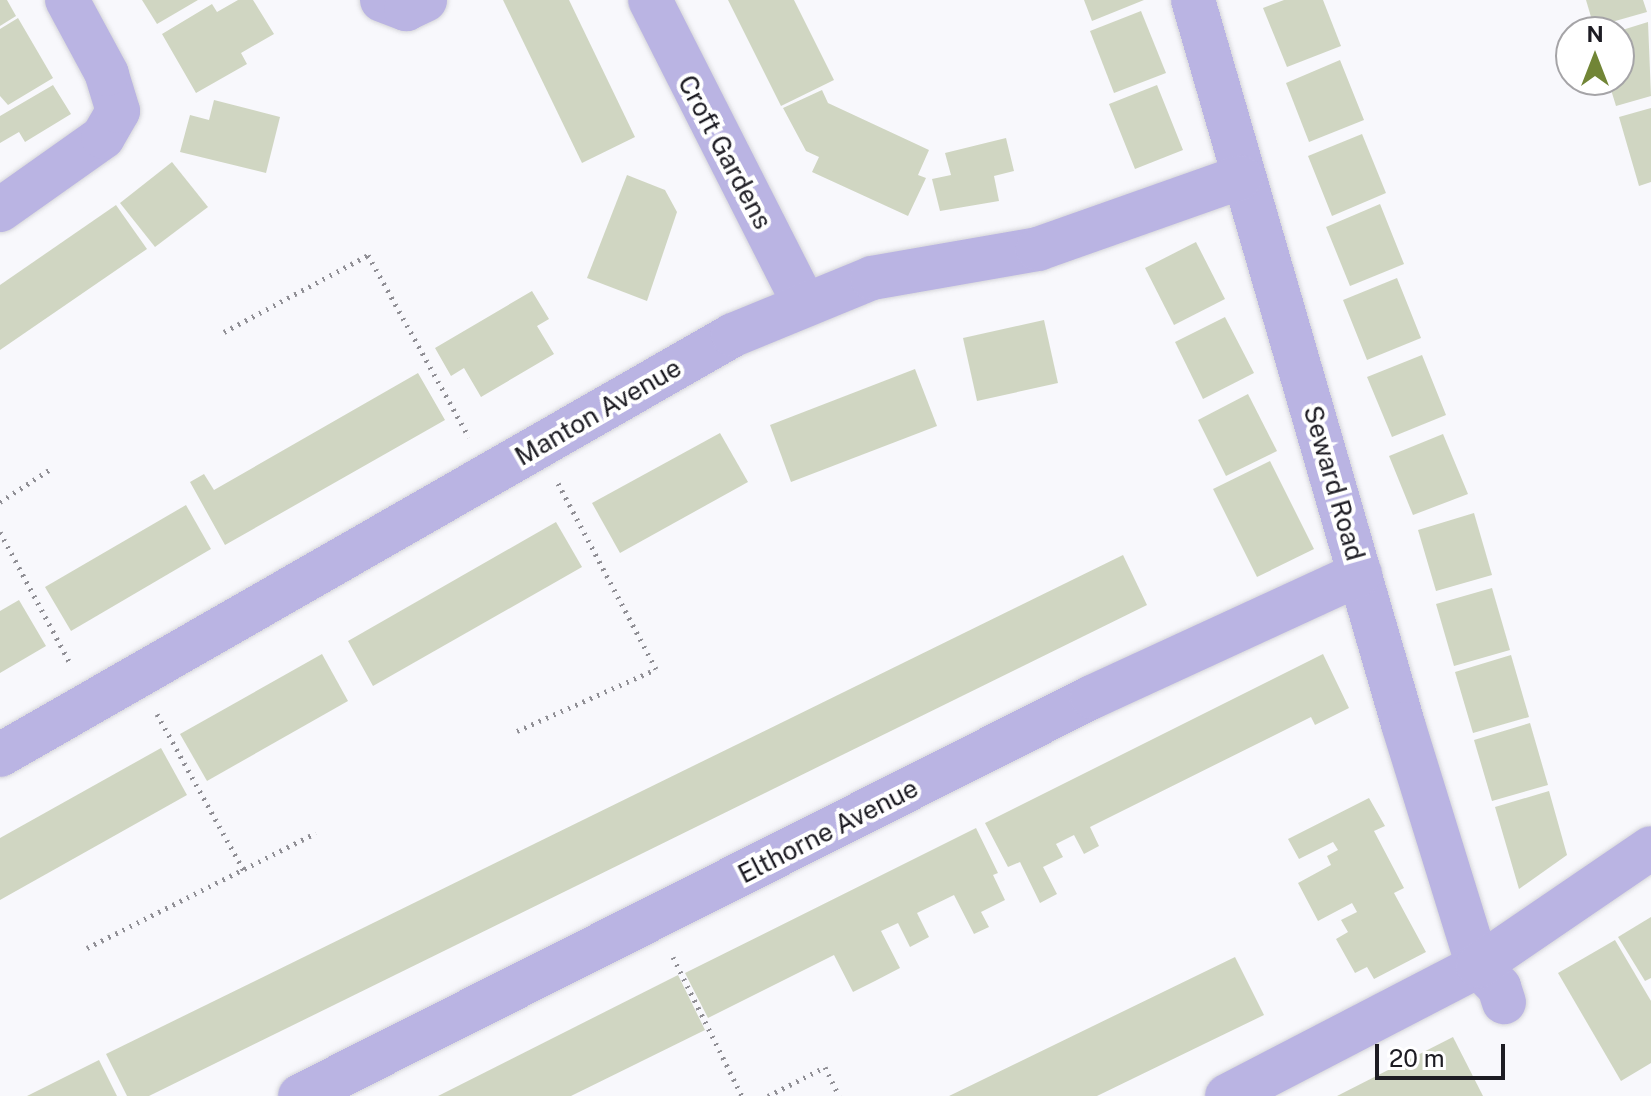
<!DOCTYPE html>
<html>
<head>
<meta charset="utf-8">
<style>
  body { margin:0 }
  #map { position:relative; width:1651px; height:1096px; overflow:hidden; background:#f8f8fc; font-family:"Public Sans",sans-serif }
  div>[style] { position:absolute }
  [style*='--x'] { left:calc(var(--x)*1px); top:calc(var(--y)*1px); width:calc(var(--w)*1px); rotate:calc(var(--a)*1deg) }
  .building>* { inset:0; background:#d0d6c2 }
  .path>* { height:5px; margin-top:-2.5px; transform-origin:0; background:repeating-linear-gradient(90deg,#908f95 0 2px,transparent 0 8px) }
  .roads { filter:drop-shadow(0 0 2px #d5d5d9) drop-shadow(0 0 2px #d5d5d9) }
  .minor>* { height:44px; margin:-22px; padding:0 22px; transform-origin:22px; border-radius:22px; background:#bab4e3 }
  span { translate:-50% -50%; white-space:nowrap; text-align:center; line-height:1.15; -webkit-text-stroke:8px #fff; paint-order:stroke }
  .street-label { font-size:26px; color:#1d1c23 }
  .north { position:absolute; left:1555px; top:16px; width:80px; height:80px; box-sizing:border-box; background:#fff; border:2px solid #a5a4a7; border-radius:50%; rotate:0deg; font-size:22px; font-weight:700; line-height:32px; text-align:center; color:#1d1c23 }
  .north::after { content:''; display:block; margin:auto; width:28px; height:36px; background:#718536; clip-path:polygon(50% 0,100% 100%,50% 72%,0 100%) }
  .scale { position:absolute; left:1375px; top:1044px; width:130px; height:36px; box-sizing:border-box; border:4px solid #1d1c23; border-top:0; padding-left:10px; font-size:24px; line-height:28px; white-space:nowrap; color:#1d1c23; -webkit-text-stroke:6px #fff; paint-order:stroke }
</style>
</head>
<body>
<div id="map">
  <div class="building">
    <i style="clip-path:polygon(0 0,7px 0,16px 16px,0 26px)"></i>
    <i style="clip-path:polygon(142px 0,198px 0,157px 24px)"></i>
    <i style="clip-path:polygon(238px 0,253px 0,274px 34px,241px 53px,247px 64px,196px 93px,162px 34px,212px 4px,217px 12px)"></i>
    <i style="clip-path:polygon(503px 0,569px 0,635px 137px,582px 163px)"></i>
    <i style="clip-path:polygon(728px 0,794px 0,834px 80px,781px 106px)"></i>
    <i style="clip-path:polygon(1084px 0,1144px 0,1092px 21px)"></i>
    <i style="clip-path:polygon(1284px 0,1323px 0,1341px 46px,1287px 67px,1263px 8px)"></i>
    <i style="clip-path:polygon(1586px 0,1643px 0,1647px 12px,1594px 27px)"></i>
    <i style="clip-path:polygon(1141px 11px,1166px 73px,1114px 93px,1090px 31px)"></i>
    <i style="clip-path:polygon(18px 18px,53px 78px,8px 105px,0 96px,0 29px)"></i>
    <i style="clip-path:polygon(1648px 22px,1651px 96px,1616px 106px,1608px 80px,1619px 80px,1619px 31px)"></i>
    <i style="clip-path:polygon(1340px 60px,1364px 120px,1309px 142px,1286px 83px)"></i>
    <i style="clip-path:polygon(53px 85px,71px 114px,25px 142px,19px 132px,0 143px,0 116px)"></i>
    <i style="clip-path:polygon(1157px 85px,1183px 150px,1135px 169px,1109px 104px)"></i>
    <i style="clip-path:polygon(822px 90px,828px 103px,929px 150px,918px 175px,926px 178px,908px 216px,812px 172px,819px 157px,806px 151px,783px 108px)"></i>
    <i style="clip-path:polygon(214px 100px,280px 117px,266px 173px,180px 152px,190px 115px,209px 120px)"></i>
    <i style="clip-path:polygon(1651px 108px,1651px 182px,1639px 186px,1619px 117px)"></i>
    <i style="clip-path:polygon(1362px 134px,1386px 193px,1332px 216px,1308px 156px)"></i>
    <i style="clip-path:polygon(1006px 138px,1014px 171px,994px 176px,999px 201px,940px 211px,932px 179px,951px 175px,945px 153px)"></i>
    <i style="clip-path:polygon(172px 162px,208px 207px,155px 247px,120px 203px)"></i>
    <i style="clip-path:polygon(627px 175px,665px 190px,677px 212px,647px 301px,587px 278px)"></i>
    <i style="clip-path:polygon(1380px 204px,1404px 264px,1350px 286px,1326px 227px)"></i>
    <i style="clip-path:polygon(116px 205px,147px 249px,0 350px,0 285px)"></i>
    <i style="clip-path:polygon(1196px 242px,1225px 299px,1174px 325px,1145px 268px)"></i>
    <i style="clip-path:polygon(1397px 278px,1421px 338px,1367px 360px,1343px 300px)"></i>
    <i style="clip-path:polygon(532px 291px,549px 319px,537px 326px,554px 354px,481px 397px,464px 368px,451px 376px,435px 348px)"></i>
    <i style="clip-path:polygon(1225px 317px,1254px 373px,1203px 399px,1175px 342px)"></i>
    <i style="clip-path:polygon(1044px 320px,1058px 383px,977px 401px,963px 338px)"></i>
    <i style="clip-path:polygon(1422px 355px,1446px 415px,1392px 437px,1367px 377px)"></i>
    <i style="clip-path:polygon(915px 369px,937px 426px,791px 482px,770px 425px)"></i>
    <i style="clip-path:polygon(418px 373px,445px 420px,225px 545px,190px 482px,204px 474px,214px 490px)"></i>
    <i style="clip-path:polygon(1248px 394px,1277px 451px,1226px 476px,1198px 420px)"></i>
    <i style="clip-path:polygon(720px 433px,748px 482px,620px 553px,592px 503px)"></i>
    <i style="clip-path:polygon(1443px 434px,1468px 494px,1413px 515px,1389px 456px)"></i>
    <i style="clip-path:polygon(1270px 461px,1314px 549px,1257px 577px,1213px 489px)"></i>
    <i style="clip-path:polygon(186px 505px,211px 549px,71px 631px,45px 587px)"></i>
    <i style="clip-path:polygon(1474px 513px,1492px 575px,1436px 591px,1418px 530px)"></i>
    <i style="clip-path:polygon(556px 522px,582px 567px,373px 686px,348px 641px)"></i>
    <i style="clip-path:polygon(1123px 555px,1147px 605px,149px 1096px,127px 1096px,106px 1054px)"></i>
    <i style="clip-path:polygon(1492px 588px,1510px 650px,1454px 666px,1436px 604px)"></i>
    <i style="clip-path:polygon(19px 600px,46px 646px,0 673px,0 611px)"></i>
    <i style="clip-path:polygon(322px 654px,348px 701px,207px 781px,180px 734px)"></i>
    <i style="clip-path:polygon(1323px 654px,1349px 708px,1315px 725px,1311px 717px,1090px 827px,1099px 846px,1084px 854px,1074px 835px,1056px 844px,1063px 857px,1043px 867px,1057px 894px,1040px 903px,1020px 862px,1008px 867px,985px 823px)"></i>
    <i style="clip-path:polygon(1511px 655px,1529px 717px,1473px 733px,1455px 672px)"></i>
    <i style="clip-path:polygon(1530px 723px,1548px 785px,1492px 801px,1474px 740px)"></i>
    <i style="clip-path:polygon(161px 748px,187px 795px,0 900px,0 838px)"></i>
    <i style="clip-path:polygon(1549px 791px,1567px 855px,1519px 889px,1495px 807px)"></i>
    <i style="clip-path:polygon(1369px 798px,1385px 826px,1374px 831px,1404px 888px,1394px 893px,1426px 952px,1374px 979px,1367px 967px,1355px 973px,1336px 939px,1348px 932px,1341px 920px,1357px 912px,1352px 903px,1318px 921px,1298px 883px,1331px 865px,1327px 856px,1338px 850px,1333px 842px,1299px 859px,1288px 839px)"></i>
    <i style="clip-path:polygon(976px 828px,998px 873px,993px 875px,1005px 900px,981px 912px,989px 927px,974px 934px,954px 895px,917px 913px,929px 937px,910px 947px,898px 923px,881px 931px,900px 968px,875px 981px,853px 992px,834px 955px,708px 1018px,685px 973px)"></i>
    <i style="clip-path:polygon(1651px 917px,1651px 978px,1645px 981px,1618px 937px)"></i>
    <i style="clip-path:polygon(1615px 940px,1651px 1001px,1651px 1063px,1621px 1081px,1558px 973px)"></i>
    <i style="clip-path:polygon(1235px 957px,1264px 1015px,1202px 1045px,1097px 1096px,949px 1096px)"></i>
    <i style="clip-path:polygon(678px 975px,705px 1030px,571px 1096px,438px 1096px)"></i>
    <i style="clip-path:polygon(1453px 1037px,1483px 1096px,1337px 1096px)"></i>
    <i style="clip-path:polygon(99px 1060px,117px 1096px,27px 1096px)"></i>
  </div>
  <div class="path">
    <i style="--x:224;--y:332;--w:163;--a:-28.1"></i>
    <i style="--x:368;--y:255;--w:208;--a:61"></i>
    <i style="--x:0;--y:502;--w:62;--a:-33.2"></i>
    <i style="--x:0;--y:532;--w:151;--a:61.9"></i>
    <i style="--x:157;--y:714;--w:179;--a:61"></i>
    <i style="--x:517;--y:731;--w:152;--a:-24"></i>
    <i style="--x:656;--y:669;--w:210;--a:-117.8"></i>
    <i style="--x:87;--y:948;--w:256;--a:-26.7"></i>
    <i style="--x:673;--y:957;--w:155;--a:63.6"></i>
    <i style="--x:768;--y:1096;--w:64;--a:-27"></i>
    <i style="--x:825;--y:1067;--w:32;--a:64"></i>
  </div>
  <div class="roads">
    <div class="minor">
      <i style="--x:382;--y:0;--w:26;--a:21"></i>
      <i style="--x:406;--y:9;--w:21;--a:-25"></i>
      <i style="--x:650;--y:0;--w:339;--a:63.1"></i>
      <i style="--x:1193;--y:0;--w:754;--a:73.82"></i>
      <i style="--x:1403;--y:724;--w:253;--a:72.8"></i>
      <i style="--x:1478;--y:966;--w:30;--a:45"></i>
      <i style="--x:1499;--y:987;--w:16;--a:72"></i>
      <i style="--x:0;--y:210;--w:126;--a:-35.3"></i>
      <i style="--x:103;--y:137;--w:30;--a:-60"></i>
      <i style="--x:118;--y:111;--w:39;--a:-107"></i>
      <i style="--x:107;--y:74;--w:84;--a:-118.4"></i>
      <i style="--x:0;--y:755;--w:845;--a:-29.81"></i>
      <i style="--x:733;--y:335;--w:150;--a:-22.3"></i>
      <i style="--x:872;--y:278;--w:169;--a:-9.9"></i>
      <i style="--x:1038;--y:249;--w:215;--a:-19.5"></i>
      <i style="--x:300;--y:1096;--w:887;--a:-26.74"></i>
      <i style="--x:1092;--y:697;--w:295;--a:-24.7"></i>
      <i style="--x:1227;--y:1096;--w:283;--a:-27.4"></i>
      <i style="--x:1478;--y:966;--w:209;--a:-34.3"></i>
    </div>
  </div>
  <div class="street-label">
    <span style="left:725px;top:152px;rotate:62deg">Croft Gardens</span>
    <span style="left:598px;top:412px;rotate:-30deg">Manton Avenue</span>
    <span style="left:1334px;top:483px;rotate:74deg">Seward Road</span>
    <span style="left:828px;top:831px;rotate:-27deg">Elthorne Avenue</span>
  </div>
  <div class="north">N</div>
  <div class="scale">20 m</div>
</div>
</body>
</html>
